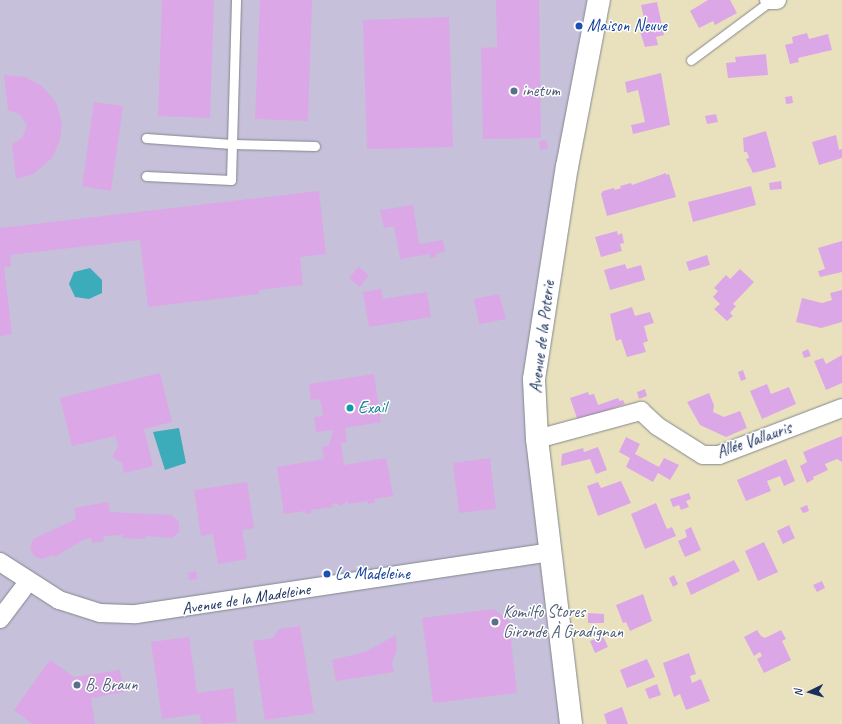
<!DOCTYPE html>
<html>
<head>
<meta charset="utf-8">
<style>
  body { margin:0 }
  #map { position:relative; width:842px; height:724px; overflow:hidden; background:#e9e1bd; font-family:Caveat,sans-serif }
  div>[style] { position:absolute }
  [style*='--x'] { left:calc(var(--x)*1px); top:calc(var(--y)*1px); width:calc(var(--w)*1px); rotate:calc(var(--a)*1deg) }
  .industrial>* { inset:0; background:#c6c0da }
  .water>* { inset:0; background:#3cabba }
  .building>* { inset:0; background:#dca7e6 }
  .roads { filter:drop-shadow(0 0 1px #82888e) drop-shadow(0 0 1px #82888e) }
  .service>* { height:9px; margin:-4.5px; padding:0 4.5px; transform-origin:4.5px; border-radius:4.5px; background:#fff }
  .minor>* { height:18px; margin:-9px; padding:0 9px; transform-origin:9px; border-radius:9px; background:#fff }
  .tertiary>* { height:22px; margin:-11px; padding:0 11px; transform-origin:11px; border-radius:11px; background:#fff }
  .dots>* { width:11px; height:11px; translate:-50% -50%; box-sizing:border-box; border:2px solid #fff; border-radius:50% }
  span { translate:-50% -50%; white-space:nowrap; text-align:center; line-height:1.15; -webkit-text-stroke:3px #fff; paint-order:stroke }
  .transit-label { font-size:17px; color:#164399 }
  .left { translate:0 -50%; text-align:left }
  .service-label { font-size:17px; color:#4e5e75 }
  .street-label { font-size:17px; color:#1b2f5e }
  .culture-label { font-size:17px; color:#0d838f }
  .north { position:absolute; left:790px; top:672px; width:40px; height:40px; -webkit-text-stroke:3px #fff; paint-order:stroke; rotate:265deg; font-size:11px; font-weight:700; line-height:16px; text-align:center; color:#1b2f5e }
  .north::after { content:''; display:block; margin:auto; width:14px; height:18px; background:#1b2f5e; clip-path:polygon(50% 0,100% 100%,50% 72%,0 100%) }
</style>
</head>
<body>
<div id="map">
  <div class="industrial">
    <i style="clip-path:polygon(0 0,599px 0,538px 344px,571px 724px,0 724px)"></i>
  </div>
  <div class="water">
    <i style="clip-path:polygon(90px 268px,102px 280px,102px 293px,89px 299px,75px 297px,69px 284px,74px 272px)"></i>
    <i style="clip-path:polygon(179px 428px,186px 463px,165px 470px,153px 432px)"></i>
  </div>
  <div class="building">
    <i style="clip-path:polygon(162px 0,214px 0,210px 118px,158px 116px)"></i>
    <i style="clip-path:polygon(260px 0,312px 0,308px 121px,255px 119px)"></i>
    <i style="clip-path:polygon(496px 0,539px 0,541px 138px,483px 139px,481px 48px,497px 47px)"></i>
    <i style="clip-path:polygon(708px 0,730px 0,737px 13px,715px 25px,713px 21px,699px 28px,690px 11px)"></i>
    <i style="clip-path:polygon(657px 2px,664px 35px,656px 37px,658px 45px,645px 47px,638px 25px,645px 23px,641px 5px)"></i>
    <i style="clip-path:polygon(449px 17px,453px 147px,367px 149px,363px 20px)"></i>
    <i style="clip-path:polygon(807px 33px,809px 39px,828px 34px,832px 50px,798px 58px,799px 62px,790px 64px,785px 45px,793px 43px,792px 37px)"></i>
    <i style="clip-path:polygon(766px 54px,768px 75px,728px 78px,726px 63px,736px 62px,735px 57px)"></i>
    <i style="clip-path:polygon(661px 73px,670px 125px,633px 134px,631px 125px,645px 122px,638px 90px,627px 93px,625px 82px)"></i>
    <i style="clip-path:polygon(4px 75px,25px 77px,42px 86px,56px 102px,62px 123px,60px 140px,52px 158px,33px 174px,16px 179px,12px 144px,22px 138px,27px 126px,21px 115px,8px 110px)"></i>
    <i style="clip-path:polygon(792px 96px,793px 103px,786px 104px,785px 97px)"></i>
    <i style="clip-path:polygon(94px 102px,123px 106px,111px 191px,82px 186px)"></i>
    <i style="clip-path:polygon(716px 114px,718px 122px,707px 124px,705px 116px)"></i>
    <i style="clip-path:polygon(766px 131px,776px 167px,753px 173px,746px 159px,749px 158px,747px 152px,744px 152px,743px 138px)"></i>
    <i style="clip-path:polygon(836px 135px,839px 150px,842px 149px,842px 158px,819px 165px,812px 142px)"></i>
    <i style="clip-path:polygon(546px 140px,548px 149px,540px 150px,539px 141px)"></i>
    <i style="clip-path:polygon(666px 173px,666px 175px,669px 174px,676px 197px,607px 216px,601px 194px,603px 191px,614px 188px,615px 190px,621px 188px,620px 186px,631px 183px,632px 185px)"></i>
    <i style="clip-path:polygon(781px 181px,782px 189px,770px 190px,769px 183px)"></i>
    <i style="clip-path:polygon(751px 186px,756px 205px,693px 222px,688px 202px)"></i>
    <i style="clip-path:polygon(319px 191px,326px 254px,300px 257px,303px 285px,259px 290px,259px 294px,148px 307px,140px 240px,10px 255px,11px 267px,4px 267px,12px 334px,0 336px,0 228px)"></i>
    <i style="clip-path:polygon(413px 205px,419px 244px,443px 240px,445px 252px,436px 253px,436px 257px,430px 258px,430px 254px,400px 259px,394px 226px,384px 228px,380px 210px)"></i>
    <i style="clip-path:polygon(617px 231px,618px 235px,622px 233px,624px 243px,620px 244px,622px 251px,601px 257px,595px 237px)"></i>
    <i style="clip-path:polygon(842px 241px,842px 272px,820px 277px,818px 271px,825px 269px,818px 248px)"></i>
    <i style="clip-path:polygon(707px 255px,710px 265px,689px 271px,686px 262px)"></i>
    <i style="clip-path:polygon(625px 264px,627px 269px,641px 265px,645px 280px,610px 290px,604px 270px)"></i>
    <i style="clip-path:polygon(358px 267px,369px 275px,360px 287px,349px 278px)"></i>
    <i style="clip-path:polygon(740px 269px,754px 282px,733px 304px,736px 306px,730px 313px,733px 316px,727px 321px,714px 309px,720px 304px,713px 297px,718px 291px,714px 288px,726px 275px,730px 279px)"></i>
    <i style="clip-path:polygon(381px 289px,383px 299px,427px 292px,431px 317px,369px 327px,363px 292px)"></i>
    <i style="clip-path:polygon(842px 290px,842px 322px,821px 328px,796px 322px,802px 298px,822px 303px,832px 300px,830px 293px)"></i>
    <i style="clip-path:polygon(499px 294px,506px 319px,479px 324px,474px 299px)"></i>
    <i style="clip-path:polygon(632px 307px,635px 316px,650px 312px,654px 323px,644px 326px,648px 341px,643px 343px,646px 352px,627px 357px,621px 339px,616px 341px,610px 314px)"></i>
    <i style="clip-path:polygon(808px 349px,811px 356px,804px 358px,802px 352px)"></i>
    <i style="clip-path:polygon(842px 355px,842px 383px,826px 390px,814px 361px,823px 358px,826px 364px)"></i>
    <i style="clip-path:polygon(743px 370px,746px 379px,741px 381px,738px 372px)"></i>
    <i style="clip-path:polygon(160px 373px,172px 422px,144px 429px,153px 466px,124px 473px,122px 463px,112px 457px,118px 446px,115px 436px,72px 446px,60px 398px)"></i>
    <i style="clip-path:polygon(374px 374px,381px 422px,345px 428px,347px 442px,341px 443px,344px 465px,386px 458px,393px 496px,374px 499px,375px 503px,368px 504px,368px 501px,348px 504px,348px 501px,341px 506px,336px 503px,332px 504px,333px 507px,311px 510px,312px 513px,306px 514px,305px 511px,284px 514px,277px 467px,324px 459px,322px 447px,329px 445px,333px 430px,316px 432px,314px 417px,323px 416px,320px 399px,311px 400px,309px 384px)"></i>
    <i style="clip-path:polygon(767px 384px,771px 394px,789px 387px,796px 404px,762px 419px,750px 391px)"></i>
    <i style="clip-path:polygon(645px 389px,647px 396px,639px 399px,637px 392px)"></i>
    <i style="clip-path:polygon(588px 392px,589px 395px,594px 394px,598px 405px,618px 398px,620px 401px,623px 400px,625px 404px,578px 421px,570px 398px)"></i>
    <i style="clip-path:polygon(709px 393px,714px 405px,713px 412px,724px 417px,740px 411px,747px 428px,726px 437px,700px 425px,687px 402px)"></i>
    <i style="clip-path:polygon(842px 436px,842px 462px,837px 459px,825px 464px,828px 470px,813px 477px,814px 479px,807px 483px,800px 466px,807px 462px,803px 452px)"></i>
    <i style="clip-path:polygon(626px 437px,640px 444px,635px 454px,659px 467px,664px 458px,679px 465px,670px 480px,658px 473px,653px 482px,626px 467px,630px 458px,619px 452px)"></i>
    <i style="clip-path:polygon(598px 447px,607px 470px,596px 474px,590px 459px,561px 466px,562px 454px,583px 448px,584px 452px)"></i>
    <i style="clip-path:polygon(490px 458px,496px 509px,459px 513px,453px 463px)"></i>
    <i style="clip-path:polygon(786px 459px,795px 481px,784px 486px,780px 476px,767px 481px,771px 491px,746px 501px,737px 480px)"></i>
    <i style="clip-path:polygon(621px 481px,631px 503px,598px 516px,587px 486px,598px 482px,601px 488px)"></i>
    <i style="clip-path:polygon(247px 482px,254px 528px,242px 530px,247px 559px,218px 564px,213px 534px,201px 536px,194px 490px)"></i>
    <i style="clip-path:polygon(689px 493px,691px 499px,686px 501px,689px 507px,681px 510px,679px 505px,673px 507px,670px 499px)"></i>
    <i style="clip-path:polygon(108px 502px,110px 512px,172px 515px,179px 522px,179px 532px,172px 538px,145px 536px,145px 539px,122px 538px,123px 535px,103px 536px,104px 541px,92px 543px,91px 538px,85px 539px,54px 557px,52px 555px,42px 559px,34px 556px,30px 549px,33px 539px,76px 519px,74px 508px)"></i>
    <i style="clip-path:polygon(656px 503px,667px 529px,672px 527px,676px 536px,645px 549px,631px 514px)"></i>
    <i style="clip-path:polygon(807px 505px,809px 511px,803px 513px,800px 508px)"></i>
    <i style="clip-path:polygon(789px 525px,795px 538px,783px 544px,777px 531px)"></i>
    <i style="clip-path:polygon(691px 527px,701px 550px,685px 557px,678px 541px,687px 537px,685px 530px)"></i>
    <i style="clip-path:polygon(764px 542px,778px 572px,758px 581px,745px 551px)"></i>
    <i style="clip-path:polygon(734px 560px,740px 571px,691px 595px,686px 583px)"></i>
    <i style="clip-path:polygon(196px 571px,197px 579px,189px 580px,188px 573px)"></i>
    <i style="clip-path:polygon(674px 575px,678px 584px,673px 587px,669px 578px)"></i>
    <i style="clip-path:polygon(822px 581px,825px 588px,817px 592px,813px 585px)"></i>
    <i style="clip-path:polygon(643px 594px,652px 621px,630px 631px,626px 622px,623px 623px,616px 605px)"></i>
    <i style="clip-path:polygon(494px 609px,509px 621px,517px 693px,433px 703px,422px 618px)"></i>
    <i style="clip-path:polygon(588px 613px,604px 614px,604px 623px,588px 623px)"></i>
    <i style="clip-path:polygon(300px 626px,314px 713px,265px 720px,253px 641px,273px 638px,279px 629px)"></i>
    <i style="clip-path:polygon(757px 630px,761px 636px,765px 638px,781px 630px,786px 639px,782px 641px,791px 660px,764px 673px,757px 659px,762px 656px,760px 652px,754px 656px,744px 637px)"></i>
    <i style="clip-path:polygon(396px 635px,397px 650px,392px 663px,394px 672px,336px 681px,332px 660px,365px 652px)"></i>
    <i style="clip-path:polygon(603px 636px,608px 647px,595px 653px,590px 641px)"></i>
    <i style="clip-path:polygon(189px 637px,197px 693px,233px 688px,237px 722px,201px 724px,200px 714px,162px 719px,151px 642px)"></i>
    <i style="clip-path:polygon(689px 653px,696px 674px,690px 676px,692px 683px,701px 679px,710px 701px,686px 710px,680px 694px,674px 697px,663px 663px)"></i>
    <i style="clip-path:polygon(647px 659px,655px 677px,627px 688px,620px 670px)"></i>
    <i style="clip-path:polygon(50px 660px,74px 677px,120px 670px,124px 692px,91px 698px,95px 724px,32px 724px,14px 710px)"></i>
    <i style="clip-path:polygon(657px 684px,661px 695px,649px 699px,645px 689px)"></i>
    <i style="clip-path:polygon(622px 707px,628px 724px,607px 724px,604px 714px)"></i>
  </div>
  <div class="roads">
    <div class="service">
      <i style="--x:691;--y:60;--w:97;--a:-36.6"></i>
      <i style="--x:146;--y:138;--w:86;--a:4"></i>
      <i style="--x:232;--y:144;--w:83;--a:1.4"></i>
      <i style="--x:146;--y:176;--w:85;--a:2.7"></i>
      <i style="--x:231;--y:180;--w:180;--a:-88.4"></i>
    </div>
    <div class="minor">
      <i style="--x:769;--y:0;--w:8;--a:0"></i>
      <i style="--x:537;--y:439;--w:108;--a:-15.1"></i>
      <i style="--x:641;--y:411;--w:22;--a:43"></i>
      <i style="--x:657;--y:426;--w:54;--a:32.2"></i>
      <i style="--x:703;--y:455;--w:16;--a:0"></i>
      <i style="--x:719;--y:455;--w:132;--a:-20.9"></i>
      <i style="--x:0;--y:562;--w:70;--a:32.8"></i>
      <i style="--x:59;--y:600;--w:43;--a:17.6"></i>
      <i style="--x:100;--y:613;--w:36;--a:2"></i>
      <i style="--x:136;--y:614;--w:419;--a:-8.5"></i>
      <i style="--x:0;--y:619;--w:46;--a:-52.9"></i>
    </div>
    <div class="tertiary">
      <i style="--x:571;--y:724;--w:287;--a:-96.8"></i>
      <i style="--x:537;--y:439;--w:60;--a:-92.9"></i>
      <i style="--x:534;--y:379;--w:215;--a:-81.2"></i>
      <i style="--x:567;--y:167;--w:170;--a:-79.2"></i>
    </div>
  </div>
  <div class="dots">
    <i style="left:579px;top:26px;background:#1a4fb4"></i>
    <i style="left:514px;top:91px;background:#5c6f8a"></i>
    <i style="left:350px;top:408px;background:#0f9aa8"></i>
    <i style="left:327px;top:574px;background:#1a4fb4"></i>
    <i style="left:495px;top:622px;background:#5c6f8a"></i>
    <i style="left:77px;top:685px;background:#5c6f8a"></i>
  </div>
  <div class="transit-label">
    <span class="left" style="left:587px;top:26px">Maison Neuve</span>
    <span class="left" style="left:335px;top:574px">La Madeleine</span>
  </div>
  <div class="service-label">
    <span class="left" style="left:522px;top:91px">inetum</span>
    <span class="left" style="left:503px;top:622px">Komilfo Stores<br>Gironde À Gradignan</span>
    <span class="left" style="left:85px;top:685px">B. Braun</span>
  </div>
  <div class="street-label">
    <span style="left:542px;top:337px;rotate:-83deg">Avenue de la Poterie</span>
    <span style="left:754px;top:440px;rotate:-19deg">Allée Vallauris</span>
    <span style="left:246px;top:599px;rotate:-9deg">Avenue de la Madeleine</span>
  </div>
  <div class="culture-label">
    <span class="left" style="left:358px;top:408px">Exail</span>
  </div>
  <div class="north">N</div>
</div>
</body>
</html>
